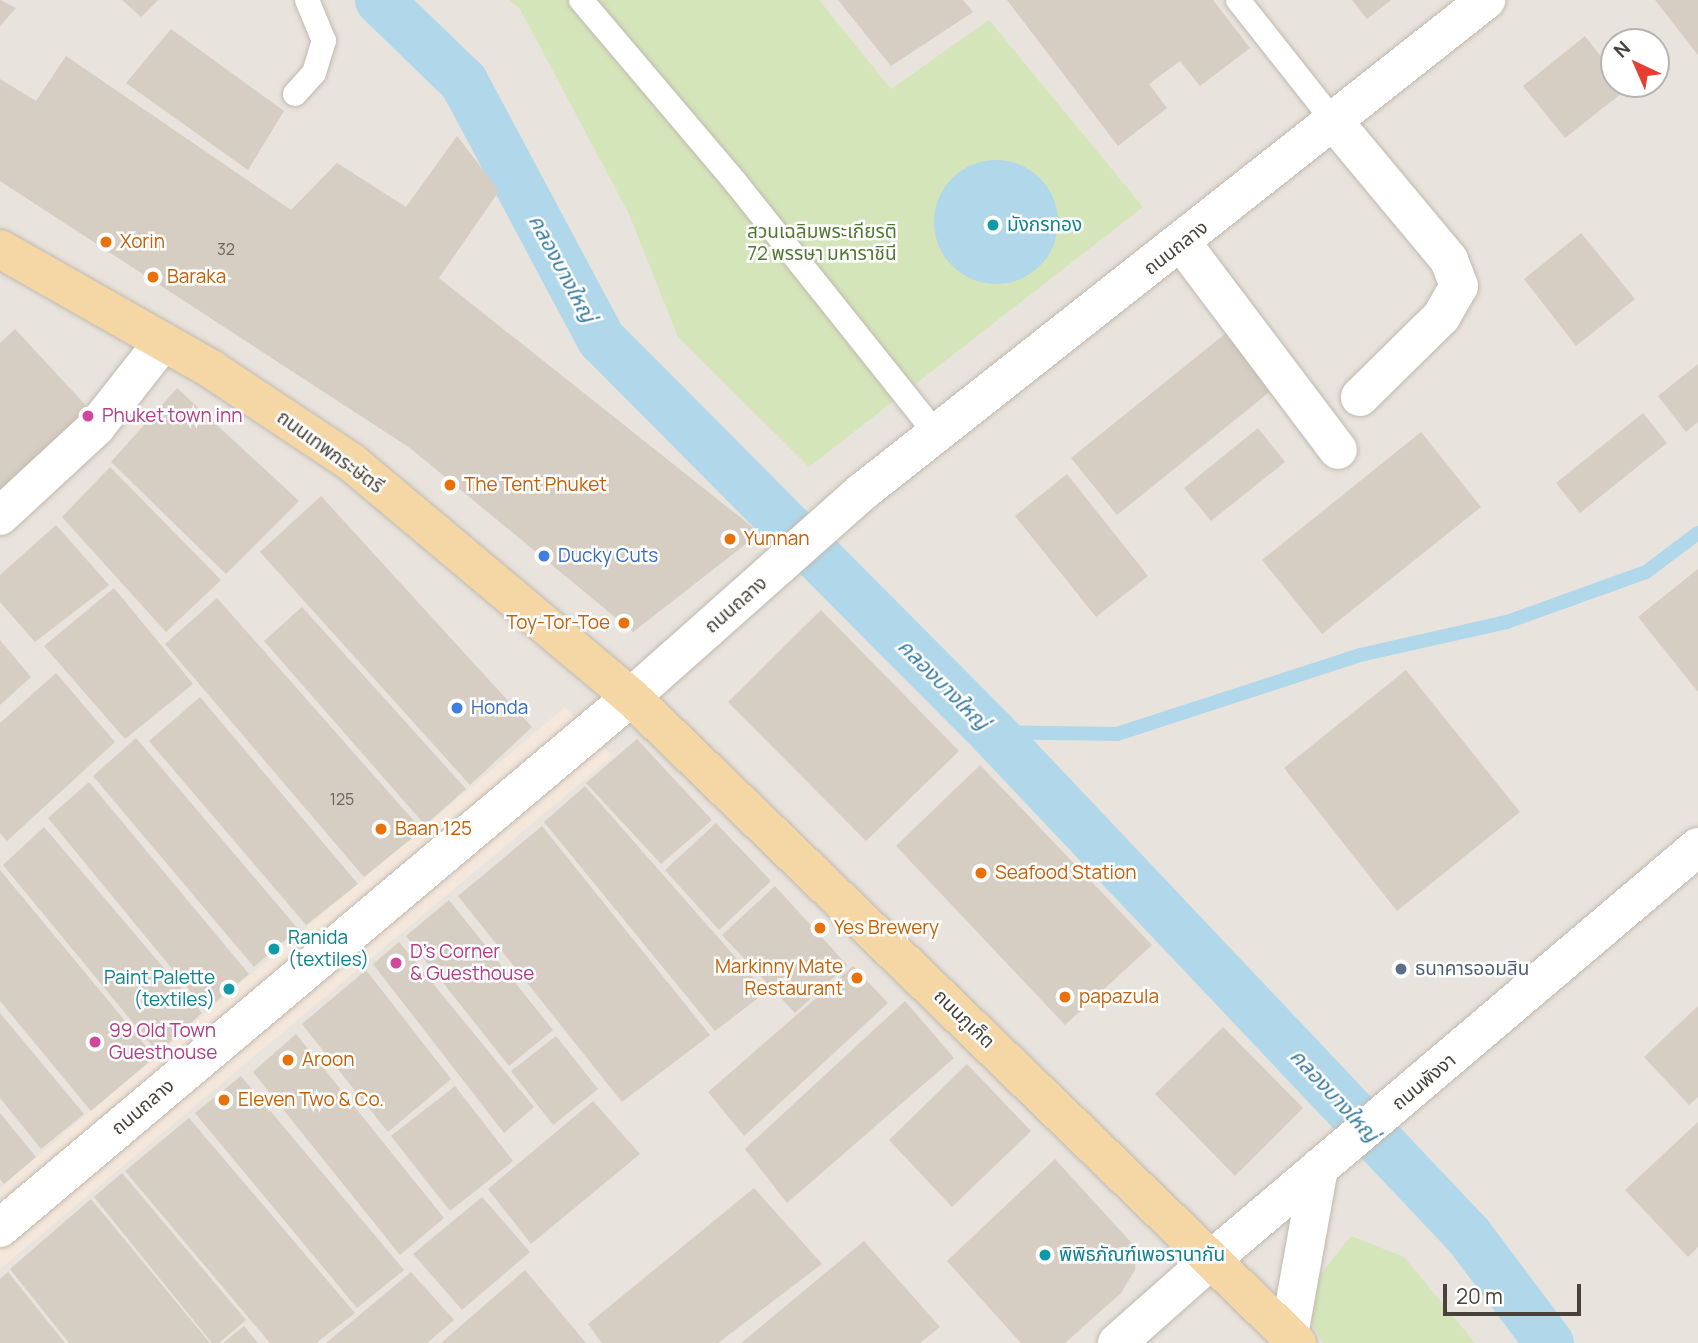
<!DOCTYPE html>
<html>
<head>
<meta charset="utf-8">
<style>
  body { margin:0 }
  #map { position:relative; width:1698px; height:1343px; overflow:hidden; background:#f5f2ed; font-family:Manrope,"Noto Sans Thai",sans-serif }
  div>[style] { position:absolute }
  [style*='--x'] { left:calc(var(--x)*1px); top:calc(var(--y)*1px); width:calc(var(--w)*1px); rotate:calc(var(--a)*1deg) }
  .residential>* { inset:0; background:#e8e3dc }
  .commercial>* { inset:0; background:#f4e7db }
  .green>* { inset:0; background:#d5e5ba }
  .water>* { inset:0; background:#b0d8ea }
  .round { border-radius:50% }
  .stream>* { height:14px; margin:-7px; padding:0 7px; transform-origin:7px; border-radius:7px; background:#b0d8ea }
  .canal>* { height:49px; margin:-24.5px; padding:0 24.5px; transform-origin:24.5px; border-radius:24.5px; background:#b0d8ea }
  .building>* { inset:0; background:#d6cdc3 }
  .roads { filter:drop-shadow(0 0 2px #c0b9b0) drop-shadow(0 0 2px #c0b9b0) }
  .service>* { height:24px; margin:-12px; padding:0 12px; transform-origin:12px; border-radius:12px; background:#fff }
  .minor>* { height:38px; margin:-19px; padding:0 19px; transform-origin:19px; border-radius:19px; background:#fff }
  .tertiary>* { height:38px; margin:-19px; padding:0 19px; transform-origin:19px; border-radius:19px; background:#fff }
  .primary>* { height:38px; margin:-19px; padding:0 19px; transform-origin:19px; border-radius:19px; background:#f5d7a6 }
  .dots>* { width:19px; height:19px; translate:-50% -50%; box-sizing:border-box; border:4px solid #fff; border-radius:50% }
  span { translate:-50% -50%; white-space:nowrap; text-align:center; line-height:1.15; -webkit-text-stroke:5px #fff; paint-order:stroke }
  .number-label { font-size:16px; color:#6c655d }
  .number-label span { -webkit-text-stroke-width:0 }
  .culture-label { font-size:19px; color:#0d838f }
  .left { translate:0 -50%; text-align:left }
  .right { translate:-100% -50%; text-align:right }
  .park-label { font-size:19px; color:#527633 }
  .food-label { font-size:19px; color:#c56008 }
  .street-label { font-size:19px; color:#49423b }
  .hotel-label { font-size:19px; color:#b23c85 }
  .shop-label { font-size:19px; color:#366cbe }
  .service-label { font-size:19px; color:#4e5e75 }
  .water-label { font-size:21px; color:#397b9c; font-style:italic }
  .north { position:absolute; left:1600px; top:28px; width:70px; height:70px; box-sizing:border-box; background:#fff; border:2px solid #b6b3b1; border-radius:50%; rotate:316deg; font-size:19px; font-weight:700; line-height:28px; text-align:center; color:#49423b }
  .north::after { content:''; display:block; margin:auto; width:24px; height:32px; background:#e53f34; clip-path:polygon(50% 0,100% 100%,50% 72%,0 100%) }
  .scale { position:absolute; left:1443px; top:1284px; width:138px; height:32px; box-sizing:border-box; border:4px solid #49423b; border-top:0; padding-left:9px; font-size:21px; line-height:24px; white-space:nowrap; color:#49423b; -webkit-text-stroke:5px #fff; paint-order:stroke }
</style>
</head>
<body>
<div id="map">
  <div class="residential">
    <i style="clip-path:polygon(evenodd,0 0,1698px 0,1698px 1343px,0 1343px,0 0,1614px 42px,1656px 42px,1656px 84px,1614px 84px,1614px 42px)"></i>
  </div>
  <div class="commercial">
    <i style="clip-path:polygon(565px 707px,613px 756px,0 1269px,0 1188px)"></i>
  </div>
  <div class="green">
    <i style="clip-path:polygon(509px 0,819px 0,891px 89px,989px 20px,1143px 207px,809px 467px,678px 337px,629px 214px,520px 9px)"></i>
    <i style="clip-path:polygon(1351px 1236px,1404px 1257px,1475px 1343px,1323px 1343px,1307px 1313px,1309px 1289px)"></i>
  </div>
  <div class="water">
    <i class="round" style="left:934px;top:160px;width:124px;height:124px"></i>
  </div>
  <div class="stream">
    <i style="--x:992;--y:732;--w:125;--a:0.9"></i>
    <i style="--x:1117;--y:734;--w:256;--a:-18"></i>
    <i style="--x:1360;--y:655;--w:151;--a:-12.7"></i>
    <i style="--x:1507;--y:622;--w:148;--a:-19.8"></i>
    <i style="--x:1646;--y:572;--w:65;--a:-36.9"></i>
  </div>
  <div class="canal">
    <i style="--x:379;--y:0;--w:117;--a:44"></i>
    <i style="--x:463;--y:81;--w:293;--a:61.9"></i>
    <i style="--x:601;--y:339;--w:554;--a:45.15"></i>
    <i style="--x:992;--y:732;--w:693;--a:46.58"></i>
    <i style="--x:1468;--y:1235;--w:135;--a:53.1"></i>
  </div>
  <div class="building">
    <i style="clip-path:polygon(0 0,16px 8px,0 26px)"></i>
    <i style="clip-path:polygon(122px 0,158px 0,141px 17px)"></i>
    <i style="clip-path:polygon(838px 0,963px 0,973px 12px,891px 66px)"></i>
    <i style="clip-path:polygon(1007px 0,1213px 0,1250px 48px,1200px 86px,1180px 61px,1149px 84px,1167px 108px,1118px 146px)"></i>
    <i style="clip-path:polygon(1352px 0,1391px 0,1367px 19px)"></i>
    <i style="clip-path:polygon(1655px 0,1698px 0,1698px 55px)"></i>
    <i style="clip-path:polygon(171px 29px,284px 111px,248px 170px,126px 83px)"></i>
    <i style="clip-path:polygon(1585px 36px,1614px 73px,1614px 84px,1627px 89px,1565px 138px,1523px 86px)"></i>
    <i style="clip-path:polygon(66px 56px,291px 210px,337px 163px,406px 207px,457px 136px,499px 191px,439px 278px,760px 533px,633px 632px,410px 448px,0 181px,0 79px,36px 101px)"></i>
    <i style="clip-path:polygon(1581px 233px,1635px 299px,1576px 346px,1524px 279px)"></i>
    <i style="clip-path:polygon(15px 329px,92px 412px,0 491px,0 343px)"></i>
    <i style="clip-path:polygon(1226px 333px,1272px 390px,1117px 515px,1071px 458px)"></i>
    <i style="clip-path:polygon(1698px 364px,1698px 422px,1686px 432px,1658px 396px)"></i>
    <i style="clip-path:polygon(177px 388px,299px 501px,226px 574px,111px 462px)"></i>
    <i style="clip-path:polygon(1643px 413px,1667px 443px,1580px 513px,1556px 483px)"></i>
    <i style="clip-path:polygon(1258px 428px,1285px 462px,1211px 521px,1184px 488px)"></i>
    <i style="clip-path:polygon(1421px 432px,1481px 507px,1322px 634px,1262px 560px)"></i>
    <i style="clip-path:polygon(110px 467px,221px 580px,166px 632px,62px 517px)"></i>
    <i style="clip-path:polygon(1067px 474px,1148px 576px,1096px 617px,1015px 516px)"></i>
    <i style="clip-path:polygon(321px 496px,532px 727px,470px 785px,260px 552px)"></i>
    <i style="clip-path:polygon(56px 525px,109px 585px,35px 642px,0 602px,0 575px)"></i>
    <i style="clip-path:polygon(1698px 569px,1698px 692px,1638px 617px)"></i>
    <i style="clip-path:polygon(114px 588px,193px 684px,125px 739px,44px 646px)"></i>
    <i style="clip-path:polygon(217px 598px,422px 830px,364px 877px,165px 644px)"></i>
    <i style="clip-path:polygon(302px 607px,466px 789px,425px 825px,264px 641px)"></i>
    <i style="clip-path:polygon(821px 610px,959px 751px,866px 841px,728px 702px)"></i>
    <i style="clip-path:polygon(0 640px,31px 677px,0 705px)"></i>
    <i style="clip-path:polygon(1406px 670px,1520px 812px,1397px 911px,1284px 768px)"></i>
    <i style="clip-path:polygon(56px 673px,115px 742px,7px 841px,0 833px,0 723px)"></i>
    <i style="clip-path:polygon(200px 697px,358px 884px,306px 925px,149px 741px)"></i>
    <i style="clip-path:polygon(136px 738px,298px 929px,254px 967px,93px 776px)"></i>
    <i style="clip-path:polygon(637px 739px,712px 820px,661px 864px,586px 783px)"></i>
    <i style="clip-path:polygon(980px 765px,1152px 945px,1065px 1025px,896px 846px)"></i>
    <i style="clip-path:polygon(89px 782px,249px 974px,206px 1010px,48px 818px)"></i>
    <i style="clip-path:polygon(585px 786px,766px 992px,715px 1031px,544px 822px)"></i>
    <i style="clip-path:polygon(716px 823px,771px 881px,719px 930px,665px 870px)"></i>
    <i style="clip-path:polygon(542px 826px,710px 1035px,622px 1102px,458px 896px)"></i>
    <i style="clip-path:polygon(44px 827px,202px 1013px,158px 1053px,3px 865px)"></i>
    <i style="clip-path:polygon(0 870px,155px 1057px,91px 1111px,0 1001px)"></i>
    <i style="clip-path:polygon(775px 886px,847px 965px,795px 1013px,722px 935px)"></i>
    <i style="clip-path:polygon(449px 900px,553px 1030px,509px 1066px,406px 936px)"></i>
    <i style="clip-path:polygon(399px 942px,534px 1107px,504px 1133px,373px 964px)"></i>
    <i style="clip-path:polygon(853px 966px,888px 1003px,744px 1136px,708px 1092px)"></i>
    <i style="clip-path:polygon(366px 970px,451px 1079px,388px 1132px,302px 1024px)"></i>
    <i style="clip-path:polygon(905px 1001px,954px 1058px,787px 1203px,745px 1149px)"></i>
    <i style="clip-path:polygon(1698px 1006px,1698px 1097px,1689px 1105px,1644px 1057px)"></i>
    <i style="clip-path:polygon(0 1013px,84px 1114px,41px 1149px,0 1098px)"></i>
    <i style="clip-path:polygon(1223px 1027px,1303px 1108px,1235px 1176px,1155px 1094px)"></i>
    <i style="clip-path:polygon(296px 1034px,444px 1218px,400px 1255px,253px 1072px)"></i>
    <i style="clip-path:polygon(556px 1036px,598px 1089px,553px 1125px,511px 1071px)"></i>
    <i style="clip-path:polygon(967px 1064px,1031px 1131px,952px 1207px,889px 1140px)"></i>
    <i style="clip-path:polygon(241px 1076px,404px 1270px,357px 1308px,195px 1113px)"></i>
    <i style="clip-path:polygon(455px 1086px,513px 1161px,450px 1211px,391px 1136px)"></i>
    <i style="clip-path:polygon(593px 1101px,640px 1154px,531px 1244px,488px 1189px)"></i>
    <i style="clip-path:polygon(0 1113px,36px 1157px,4px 1184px,0 1179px)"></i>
    <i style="clip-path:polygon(189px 1118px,355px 1313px,316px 1343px,270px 1343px,125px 1171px)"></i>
    <i style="clip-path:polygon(1698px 1122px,1698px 1247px,1688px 1257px,1625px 1190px)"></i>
    <i style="clip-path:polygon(1055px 1159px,1137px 1249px,1135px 1270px,1121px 1293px,1065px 1343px,1021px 1343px,947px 1261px)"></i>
    <i style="clip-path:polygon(122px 1173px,246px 1320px,219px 1343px,212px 1343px,94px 1197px)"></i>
    <i style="clip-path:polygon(754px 1188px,822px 1264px,718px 1343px,602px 1343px,588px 1324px)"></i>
    <i style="clip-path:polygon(482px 1197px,530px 1252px,462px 1310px,413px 1254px)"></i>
    <i style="clip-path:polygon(91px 1199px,210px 1343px,69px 1343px,10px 1269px)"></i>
    <i style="clip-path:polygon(864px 1241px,940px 1327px,920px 1343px,741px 1343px)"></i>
    <i style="clip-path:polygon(525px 1270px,586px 1343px,441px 1343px)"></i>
    <i style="clip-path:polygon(8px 1272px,65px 1343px,0 1343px,0 1279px)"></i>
    <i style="clip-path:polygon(411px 1272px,454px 1320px,427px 1343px,326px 1343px)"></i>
    <i style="clip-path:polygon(244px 1326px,258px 1343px,223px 1343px)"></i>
  </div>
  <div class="roads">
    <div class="service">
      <i style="--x:581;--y:0;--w:240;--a:49.7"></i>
      <i style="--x:736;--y:183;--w:322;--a:51.4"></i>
      <i style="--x:1238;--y:0;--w:157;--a:51.7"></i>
      <i style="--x:295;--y:94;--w:28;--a:-48"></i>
      <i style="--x:314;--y:73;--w:34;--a:-73"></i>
      <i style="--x:324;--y:41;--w:44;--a:-112.5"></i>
    </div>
    <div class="minor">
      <i style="--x:1335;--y:123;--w:178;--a:50.2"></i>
      <i style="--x:1449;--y:260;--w:28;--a:69"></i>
      <i style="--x:1459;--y:286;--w:36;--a:120"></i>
      <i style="--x:1441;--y:317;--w:114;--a:135.4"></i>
      <i style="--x:1182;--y:243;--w:259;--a:53"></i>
      <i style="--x:0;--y:516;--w:131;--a:-42.8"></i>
      <i style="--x:96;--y:427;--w:108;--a:-51.8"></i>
      <i style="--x:0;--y:1228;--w:825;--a:-40.08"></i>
      <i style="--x:631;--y:697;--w:309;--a:-41.6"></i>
      <i style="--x:862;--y:492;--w:795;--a:-38.25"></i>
      <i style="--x:1117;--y:1343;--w:127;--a:-41.5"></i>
    </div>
    <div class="tertiary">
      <i style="--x:1212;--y:1259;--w:637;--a:-40.29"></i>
      <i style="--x:1289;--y:1335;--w:170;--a:-79.8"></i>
    </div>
    <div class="primary">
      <i style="--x:0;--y:249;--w:243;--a:29.6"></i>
      <i style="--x:211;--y:369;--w:168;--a:33.6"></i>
      <i style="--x:351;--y:462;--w:366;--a:40"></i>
      <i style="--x:631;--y:697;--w:928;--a:44.13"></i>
    </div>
  </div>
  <div class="dots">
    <i style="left:993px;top:225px;background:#0f9aa8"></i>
    <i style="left:106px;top:242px;background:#e8710a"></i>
    <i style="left:153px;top:277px;background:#e8710a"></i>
    <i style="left:88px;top:416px;background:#d1479c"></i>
    <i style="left:450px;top:485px;background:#e8710a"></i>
    <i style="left:730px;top:539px;background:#e8710a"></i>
    <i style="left:544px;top:556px;background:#3f7fe0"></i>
    <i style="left:624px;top:623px;background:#e8710a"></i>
    <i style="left:457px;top:708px;background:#3f7fe0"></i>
    <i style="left:381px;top:829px;background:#e8710a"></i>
    <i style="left:981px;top:873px;background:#e8710a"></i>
    <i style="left:820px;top:928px;background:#e8710a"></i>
    <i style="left:274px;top:949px;background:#0f9aa8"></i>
    <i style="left:396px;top:963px;background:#d1479c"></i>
    <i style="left:1401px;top:969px;background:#5c6f8a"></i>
    <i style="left:857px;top:978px;background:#e8710a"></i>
    <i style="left:229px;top:989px;background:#0f9aa8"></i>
    <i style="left:1065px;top:997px;background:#e8710a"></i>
    <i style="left:95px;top:1042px;background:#d1479c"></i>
    <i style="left:288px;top:1060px;background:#e8710a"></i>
    <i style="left:224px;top:1100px;background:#e8710a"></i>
    <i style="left:1045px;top:1255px;background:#0f9aa8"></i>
  </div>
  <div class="number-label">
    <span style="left:226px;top:249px">32</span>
    <span style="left:342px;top:799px">125</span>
  </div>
  <div class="culture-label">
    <span class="left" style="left:1007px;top:225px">มังกรทอง</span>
    <span class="left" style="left:288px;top:949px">Ranida<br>(textiles)</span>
    <span class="right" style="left:215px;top:989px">Paint Palette<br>(textiles)</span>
    <span class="left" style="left:1059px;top:1255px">พิพิธภัณฑ์เพอรานากัน</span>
  </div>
  <div class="park-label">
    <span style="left:822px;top:243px">สวนเฉลิมพระเกียรติ<br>72 พรรษา มหาราชินี</span>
  </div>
  <div class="food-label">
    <span class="left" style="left:120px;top:242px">Xorin</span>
    <span class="left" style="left:167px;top:277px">Baraka</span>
    <span class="left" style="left:464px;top:485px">The Tent Phuket</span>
    <span class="left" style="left:744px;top:539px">Yunnan</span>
    <span class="right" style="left:610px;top:623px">Toy-Tor-Toe</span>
    <span class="left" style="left:395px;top:829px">Baan 125</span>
    <span class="left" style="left:995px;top:873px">Seafood Station</span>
    <span class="left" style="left:834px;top:928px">Yes Brewery</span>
    <span class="right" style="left:843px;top:978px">Markinny Mate<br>Restaurant</span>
    <span class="left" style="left:1079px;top:997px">papazula</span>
    <span class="left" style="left:302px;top:1060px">Aroon</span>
    <span class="left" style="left:238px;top:1100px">Eleven Two &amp; Co.</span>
  </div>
  <div class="street-label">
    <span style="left:1176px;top:248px;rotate:-38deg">ถนนถลาง</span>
    <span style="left:330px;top:452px;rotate:36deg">ถนนเทพกระษัตรี</span>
    <span style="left:736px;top:605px;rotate:-41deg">ถนนถลาง</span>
    <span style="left:964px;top:1019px;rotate:44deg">ถนนภูเก็ต</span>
    <span style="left:1424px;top:1082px;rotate:-40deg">ถนนพังงา</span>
    <span style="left:143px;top:1107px;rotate:-40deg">ถนนถลาง</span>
  </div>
  <div class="hotel-label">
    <span class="left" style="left:102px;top:416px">Phuket town inn</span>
    <span class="left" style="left:410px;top:963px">D's Corner<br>&amp; Guesthouse</span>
    <span class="left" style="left:109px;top:1042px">99 Old Town<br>Guesthouse</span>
  </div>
  <div class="shop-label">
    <span class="left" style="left:558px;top:556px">Ducky Cuts</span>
    <span class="left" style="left:471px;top:708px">Honda</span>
  </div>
  <div class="service-label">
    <span class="left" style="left:1415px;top:969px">ธนาคารออมสิน</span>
  </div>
  <div class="water-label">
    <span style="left:563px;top:268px;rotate:62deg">คลองบางใหญ่</span>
    <span style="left:944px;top:684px;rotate:45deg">คลองบางใหญ่</span>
    <span style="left:1335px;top:1095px;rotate:47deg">คลองบางใหญ่</span>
  </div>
  <div class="north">N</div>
  <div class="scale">20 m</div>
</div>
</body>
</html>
